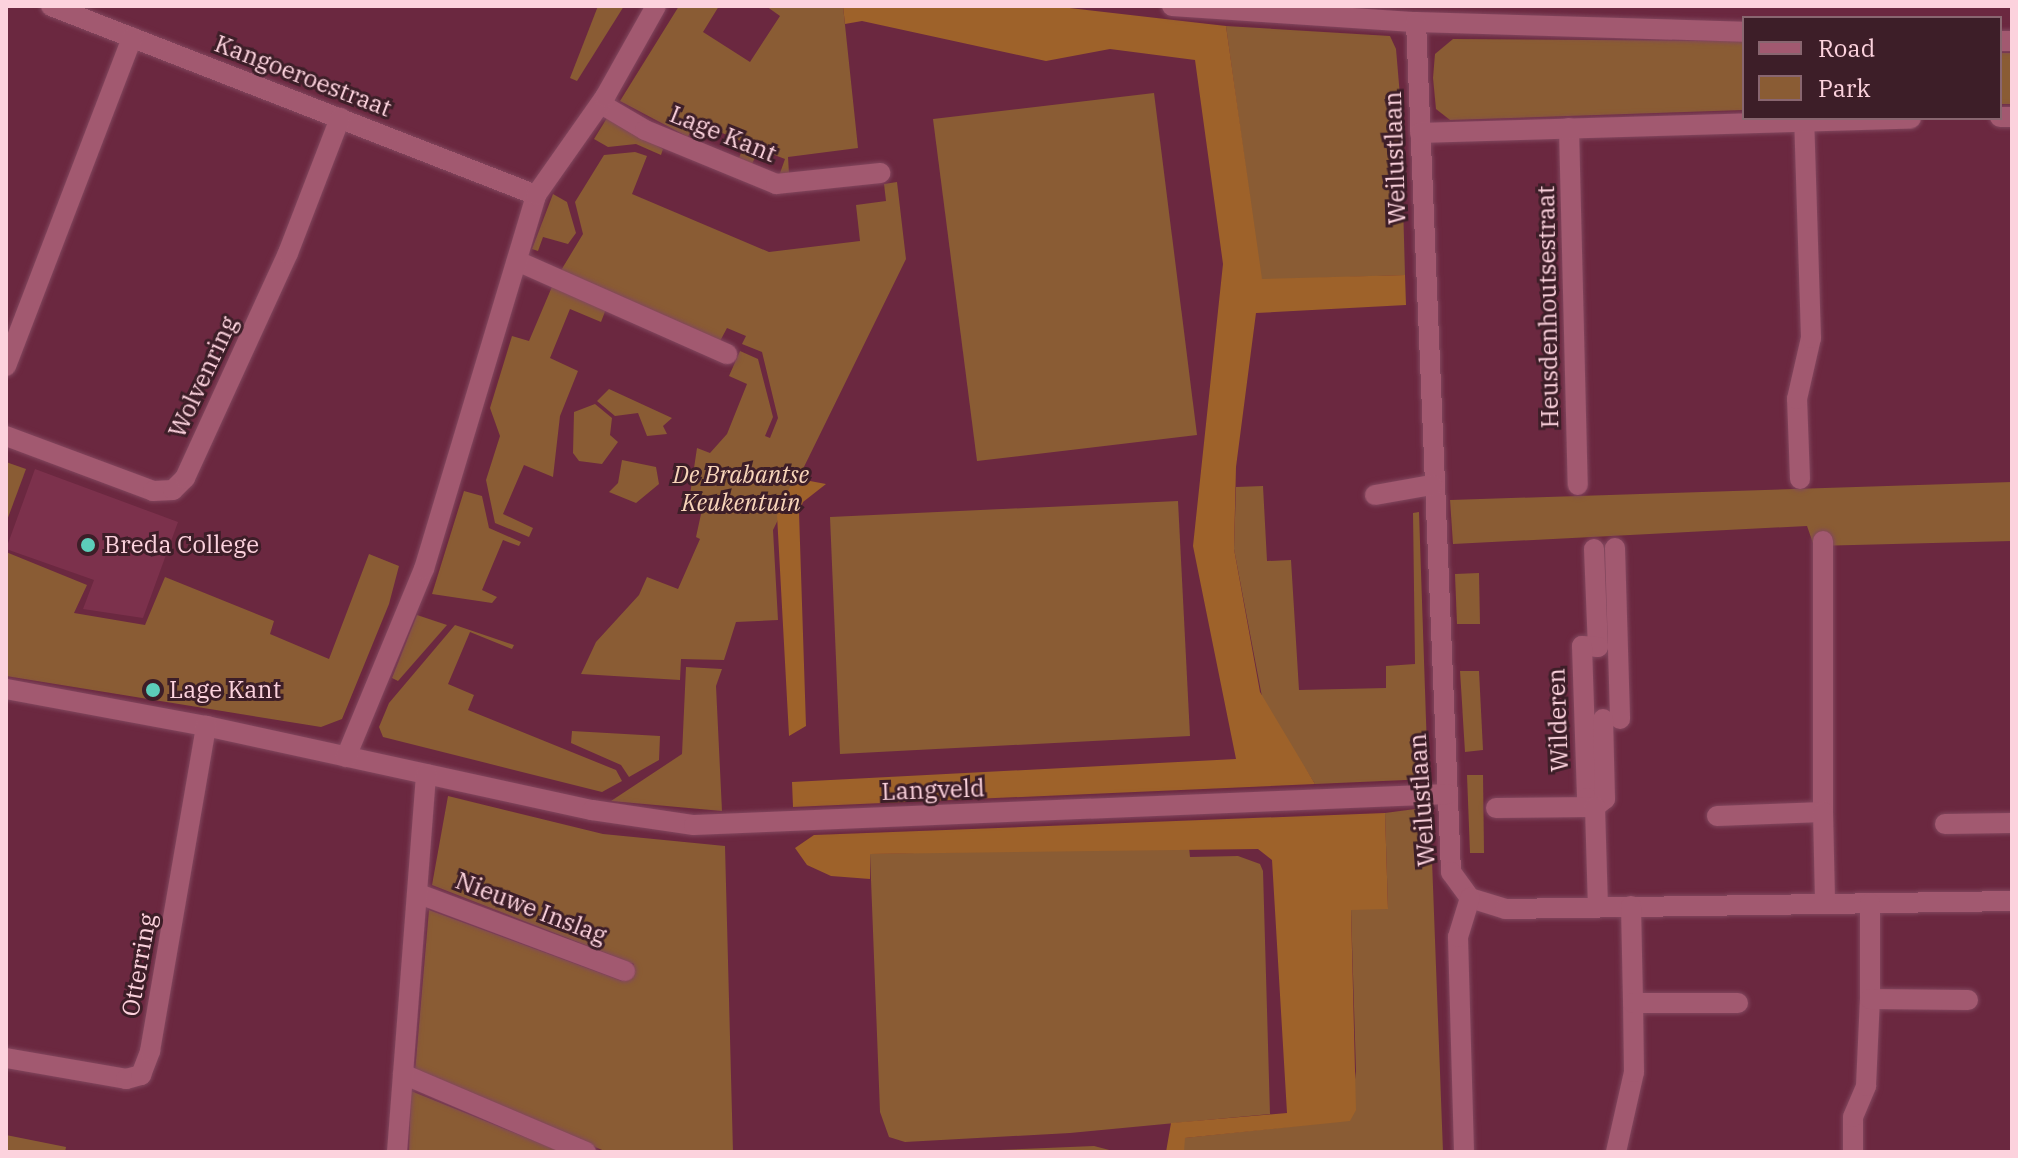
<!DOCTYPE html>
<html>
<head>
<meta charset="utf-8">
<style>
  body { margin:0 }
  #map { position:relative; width:2018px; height:1158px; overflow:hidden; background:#6b2840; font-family:"IBM Plex Serif",serif }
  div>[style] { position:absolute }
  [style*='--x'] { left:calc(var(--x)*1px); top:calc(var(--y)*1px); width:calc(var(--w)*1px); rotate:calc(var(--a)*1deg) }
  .built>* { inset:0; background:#7c314c }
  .green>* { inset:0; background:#8a5c34 }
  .forest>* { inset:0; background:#9e622a }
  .roads { filter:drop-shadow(0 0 2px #82475e) drop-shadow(0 0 2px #82475e) }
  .pedestrian>* { height:20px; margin:-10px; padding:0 10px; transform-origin:10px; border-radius:10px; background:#a25970 }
  .minor>* { height:20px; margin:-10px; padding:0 10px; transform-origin:10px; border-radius:10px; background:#a25970 }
  .dots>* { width:22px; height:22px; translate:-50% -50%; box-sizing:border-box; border:4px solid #3d1e28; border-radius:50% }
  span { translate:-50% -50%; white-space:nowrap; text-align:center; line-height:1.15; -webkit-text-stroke:6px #3d1e28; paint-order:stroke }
  .street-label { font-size:24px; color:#fcd2dd }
  .park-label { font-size:24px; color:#f8d5ba; font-style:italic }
  .poi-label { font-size:24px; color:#fcd2dd }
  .left { translate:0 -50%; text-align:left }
  .frame { position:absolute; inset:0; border:8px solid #fcd2dd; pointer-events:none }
  .legend { position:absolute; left:1742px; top:16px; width:260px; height:104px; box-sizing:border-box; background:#3d1e28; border:2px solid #896670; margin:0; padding:10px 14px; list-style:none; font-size:24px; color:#fcd2dd }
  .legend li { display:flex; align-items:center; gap:16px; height:40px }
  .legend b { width:40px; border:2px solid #896670 }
</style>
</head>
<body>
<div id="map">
  <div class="built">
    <i style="clip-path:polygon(35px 469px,178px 522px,143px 618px,83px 609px,94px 580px,6px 549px)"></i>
  </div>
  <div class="green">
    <i style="clip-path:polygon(598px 6px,624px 6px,577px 81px,570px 78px)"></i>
    <i style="clip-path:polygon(679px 6px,719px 6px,703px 32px,750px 62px,780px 16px,766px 6px,843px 6px,858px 148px,788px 157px,789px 174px,779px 176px,785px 159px,759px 149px,752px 164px,739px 158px,745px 143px,695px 121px,688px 137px,620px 101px)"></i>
    <i style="clip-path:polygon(1226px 26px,1390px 36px,1396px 49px,1400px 96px,1405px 275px,1261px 280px)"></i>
    <i style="clip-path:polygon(1453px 39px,1744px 41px,1744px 110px,1450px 120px,1436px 109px,1433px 78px,1435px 54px)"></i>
    <i style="clip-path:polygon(2000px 53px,2012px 53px,2012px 104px,2000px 104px)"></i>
    <i style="clip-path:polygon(1154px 93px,1197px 435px,977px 461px,933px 119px)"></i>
    <i style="clip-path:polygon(607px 118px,663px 149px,661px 155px,636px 144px,608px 147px,594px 139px)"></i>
    <i style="clip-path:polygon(635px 152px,647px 156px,632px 194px,769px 252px,860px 241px,856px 205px,886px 201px,884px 184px,897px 182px,906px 259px,773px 530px,778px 620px,736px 622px,724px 660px,681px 659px,680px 680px,581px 674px,596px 642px,639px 595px,647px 577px,678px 589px,700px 539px,696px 537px,701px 514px,688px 508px,697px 448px,710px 453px,727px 434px,747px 384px,729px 376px,740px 351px,758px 359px,773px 417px,765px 436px,770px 438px,778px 418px,762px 352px,742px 344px,746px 336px,727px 328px,719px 343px,560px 272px,583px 234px,575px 202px,604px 155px)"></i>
    <i style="clip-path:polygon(553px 194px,567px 202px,576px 233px,568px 244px,543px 237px,538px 251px,532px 249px)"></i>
    <i style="clip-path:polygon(554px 282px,606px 309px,601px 322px,570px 309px,550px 358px,578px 371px,560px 416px,553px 477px,524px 465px,503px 514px,533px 528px,529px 537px,495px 523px,486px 480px,500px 436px,490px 408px,512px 336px,529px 341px)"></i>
    <i style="clip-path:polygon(609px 389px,672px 418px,663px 426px,667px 434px,647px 436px,638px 413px,615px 416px,597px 401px)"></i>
    <i style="clip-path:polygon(595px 404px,612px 418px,610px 435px,618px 442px,602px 464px,579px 461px,573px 453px,574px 412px)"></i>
    <i style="clip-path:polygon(622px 460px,656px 467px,659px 484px,636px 503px,609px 492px,618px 483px)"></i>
    <i style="clip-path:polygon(6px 462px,26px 469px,6px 523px)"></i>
    <i style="clip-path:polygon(2012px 482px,2012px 541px,1814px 546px,1807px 526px,1453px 544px,1450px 500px)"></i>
    <i style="clip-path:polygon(1263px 486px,1267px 561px,1291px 560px,1299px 690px,1386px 688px,1386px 666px,1415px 664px,1413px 513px,1419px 512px,1428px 779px,1315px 784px,1263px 702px,1234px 549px,1236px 487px)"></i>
    <i style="clip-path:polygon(464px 491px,482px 496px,489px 528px,521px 542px,519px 546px,503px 540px,482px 590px,497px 597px,492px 603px,432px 594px)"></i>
    <i style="clip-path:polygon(1178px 501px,1190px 736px,840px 754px,830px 517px)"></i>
    <i style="clip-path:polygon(6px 552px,87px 585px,74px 613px,145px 625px,165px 577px,274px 621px,270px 634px,329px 659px,369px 554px,399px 566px,389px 604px,342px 719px,321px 727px,6px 676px)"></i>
    <i style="clip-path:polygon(1479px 573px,1480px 624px,1457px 624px,1455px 574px)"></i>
    <i style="clip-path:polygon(417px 615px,447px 625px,398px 681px,392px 678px)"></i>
    <i style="clip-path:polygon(455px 625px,514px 645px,512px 649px,470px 632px,448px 684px,474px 695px,468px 710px,616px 770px,622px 781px,602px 792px,383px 737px,379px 727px,389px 703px)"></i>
    <i style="clip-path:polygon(686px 667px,722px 669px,716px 686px,722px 811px,611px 801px,682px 754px)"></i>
    <i style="clip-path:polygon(1460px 671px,1479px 671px,1483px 750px,1465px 752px)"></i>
    <i style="clip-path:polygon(572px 731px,660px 736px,659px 760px,629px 777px,621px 765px,571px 743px)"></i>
    <i style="clip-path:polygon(1467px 775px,1483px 775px,1484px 853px,1470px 853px)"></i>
    <i style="clip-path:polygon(448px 796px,603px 834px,725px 846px,733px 1152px,607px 1152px,415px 1072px,429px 910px,622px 981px,634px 964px,432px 885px)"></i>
    <i style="clip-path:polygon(1430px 807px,1443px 1152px,1184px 1152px,1184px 1138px,1350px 1120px,1356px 1071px,1351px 909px,1388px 909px,1385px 813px)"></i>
    <i style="clip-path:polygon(1189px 847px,1190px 857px,1238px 856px,1260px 864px,1263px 871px,1270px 1114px,1070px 1133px,905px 1142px,889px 1137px,880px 1112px,870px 854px)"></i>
    <i style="clip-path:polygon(411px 1091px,562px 1152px,409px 1152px)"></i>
    <i style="clip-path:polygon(6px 1135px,66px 1147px,65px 1152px,6px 1152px)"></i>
    <i style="clip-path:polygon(1094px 1146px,1117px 1152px,950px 1152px)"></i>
  </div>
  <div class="forest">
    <i style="clip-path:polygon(843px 6px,1052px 6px,1226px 26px,1262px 279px,1405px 275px,1406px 305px,1256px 313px,1236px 467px,1234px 549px,1260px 692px,1315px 784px,793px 807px,792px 782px,1236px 759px,1193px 546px,1223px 264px,1195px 60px,1110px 49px,1046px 61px,862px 21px,845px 24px)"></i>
    <i style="clip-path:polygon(794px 478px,826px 484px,803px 502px,799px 512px,806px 726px,789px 736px,777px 515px)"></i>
    <i style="clip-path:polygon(1385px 813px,1388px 909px,1351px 910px,1356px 1110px,1350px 1121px,1185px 1138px,1184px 1152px,1166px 1152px,1171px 1123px,1287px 1113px,1272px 860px,1258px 849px,870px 854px,870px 879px,831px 876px,807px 865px,795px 848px,814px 835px)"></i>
  </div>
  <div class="roads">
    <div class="pedestrian">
      <i style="--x:1569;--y:128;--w:357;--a:88.6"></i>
      <i style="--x:1800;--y:479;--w:80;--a:-92.1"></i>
      <i style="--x:1797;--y:399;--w:63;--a:-77.1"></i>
      <i style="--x:1811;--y:338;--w:217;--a:-91.8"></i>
      <i style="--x:1615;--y:548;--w:171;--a:88.3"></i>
      <i style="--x:1594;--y:549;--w:98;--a:87.7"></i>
      <i style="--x:1598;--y:647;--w:16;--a:-176"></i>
      <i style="--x:1582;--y:646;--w:152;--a:88.1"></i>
      <i style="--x:1587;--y:798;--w:12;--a:48"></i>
      <i style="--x:1595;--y:807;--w:13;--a:-39"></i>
      <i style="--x:1605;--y:799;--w:80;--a:-91.4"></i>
      <i style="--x:1823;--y:812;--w:271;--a:-90"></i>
      <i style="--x:1616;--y:1152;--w:82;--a:-77.3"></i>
      <i style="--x:1634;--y:1072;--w:69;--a:-90.8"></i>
      <i style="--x:1853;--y:1152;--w:35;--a:-90"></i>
      <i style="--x:1853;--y:1117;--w:34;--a:-67"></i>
      <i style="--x:1866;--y:1086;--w:87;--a:-87.4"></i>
    </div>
    <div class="minor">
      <i style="--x:51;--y:6;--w:521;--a:21.29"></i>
      <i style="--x:1172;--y:6;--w:245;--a:3.8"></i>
      <i style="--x:1416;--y:22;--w:328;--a:1.7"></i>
      <i style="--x:1416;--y:22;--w:851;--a:87.64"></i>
      <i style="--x:1451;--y:872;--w:32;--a:54"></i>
      <i style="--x:2000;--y:41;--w:12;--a:0"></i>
      <i style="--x:601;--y:104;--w:51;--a:30.6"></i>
      <i style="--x:645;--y:130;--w:142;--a:22.4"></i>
      <i style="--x:776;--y:184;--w:105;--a:-6"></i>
      <i style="--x:2000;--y:117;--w:12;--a:0"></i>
      <i style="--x:1420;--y:133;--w:491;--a:-1.7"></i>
      <i style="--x:517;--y:261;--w:230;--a:23.9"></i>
      <i style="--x:6;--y:366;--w:352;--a:-69"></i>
      <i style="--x:6;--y:436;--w:157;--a:20.5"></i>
      <i style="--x:153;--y:491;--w:20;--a:-3"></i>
      <i style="--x:173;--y:490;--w:17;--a:-45"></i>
      <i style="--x:185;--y:478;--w:247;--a:-65.4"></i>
      <i style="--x:288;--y:253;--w:145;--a:-68.9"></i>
      <i style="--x:1375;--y:495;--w:58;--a:-10"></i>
      <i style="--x:6;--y:689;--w:203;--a:10.5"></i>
      <i style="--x:206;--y:726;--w:395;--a:12.3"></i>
      <i style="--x:592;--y:810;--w:103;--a:8.4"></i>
      <i style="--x:694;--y:825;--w:754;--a:-2.36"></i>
      <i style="--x:346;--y:757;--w:204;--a:-67.5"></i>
      <i style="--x:424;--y:569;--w:390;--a:-73.3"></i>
      <i style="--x:536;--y:195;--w:120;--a:-54.9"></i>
      <i style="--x:605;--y:97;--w:104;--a:-60.7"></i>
      <i style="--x:1496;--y:808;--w:99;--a:-0.6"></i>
      <i style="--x:1595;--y:807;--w:100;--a:88.3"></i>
      <i style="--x:1717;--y:816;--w:106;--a:-2.2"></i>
      <i style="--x:1823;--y:812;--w:91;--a:88.7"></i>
      <i style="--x:1945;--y:824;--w:67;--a:-0.9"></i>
      <i style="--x:419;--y:894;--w:220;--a:20.5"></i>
      <i style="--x:1470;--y:898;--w:37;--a:17"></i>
      <i style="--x:1505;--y:909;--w:507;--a:-0.9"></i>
      <i style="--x:1870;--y:903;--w:96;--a:90"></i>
      <i style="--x:1870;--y:999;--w:98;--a:0.6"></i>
      <i style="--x:1631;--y:906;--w:97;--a:88.8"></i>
      <i style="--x:1633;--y:1003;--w:105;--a:0"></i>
      <i style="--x:6;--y:1058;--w:122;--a:9.9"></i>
      <i style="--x:126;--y:1079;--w:16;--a:-15"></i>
      <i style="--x:141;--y:1075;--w:26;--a:-69"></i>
      <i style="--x:150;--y:1051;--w:330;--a:-80.2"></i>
      <i style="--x:403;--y:1074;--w:199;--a:23.1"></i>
      <i style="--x:397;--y:1152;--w:379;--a:-85.6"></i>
      <i style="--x:1464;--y:1152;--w:215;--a:-91.6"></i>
      <i style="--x:1458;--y:937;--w:41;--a:-72.9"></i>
    </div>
  </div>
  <div class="dots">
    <i style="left:88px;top:545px;background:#5cceba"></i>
    <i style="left:153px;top:690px;background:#5cceba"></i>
  </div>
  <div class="street-label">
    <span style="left:303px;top:76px;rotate:21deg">Kangoeroestraat</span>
    <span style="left:723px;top:134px;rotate:22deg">Lage Kant</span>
    <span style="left:1395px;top:158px;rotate:-92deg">Weilustlaan</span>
    <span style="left:1548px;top:307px;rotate:-91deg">Heusdenhoutsestraat</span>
    <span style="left:203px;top:377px;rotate:-65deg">Wolvenring</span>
    <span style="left:1558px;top:720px;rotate:-92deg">Wilderen</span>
    <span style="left:933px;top:790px;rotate:-2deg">Langveld</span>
    <span style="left:1422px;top:800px;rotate:-94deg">Weilustlaan</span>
    <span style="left:531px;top:908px;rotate:21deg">Nieuwe Inslag</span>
    <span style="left:139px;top:965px;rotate:-80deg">Otterring</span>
  </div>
  <div class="park-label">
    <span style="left:741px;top:489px">De Brabantse<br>Keukentuin</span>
  </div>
  <div class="poi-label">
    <span class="left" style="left:104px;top:545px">Breda College</span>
    <span class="left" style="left:169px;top:690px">Lage Kant</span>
  </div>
  <div class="frame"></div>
  <ul class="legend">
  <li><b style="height:10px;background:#a25970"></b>Road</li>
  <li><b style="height:22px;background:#8a5c34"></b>Park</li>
  </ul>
</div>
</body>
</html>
